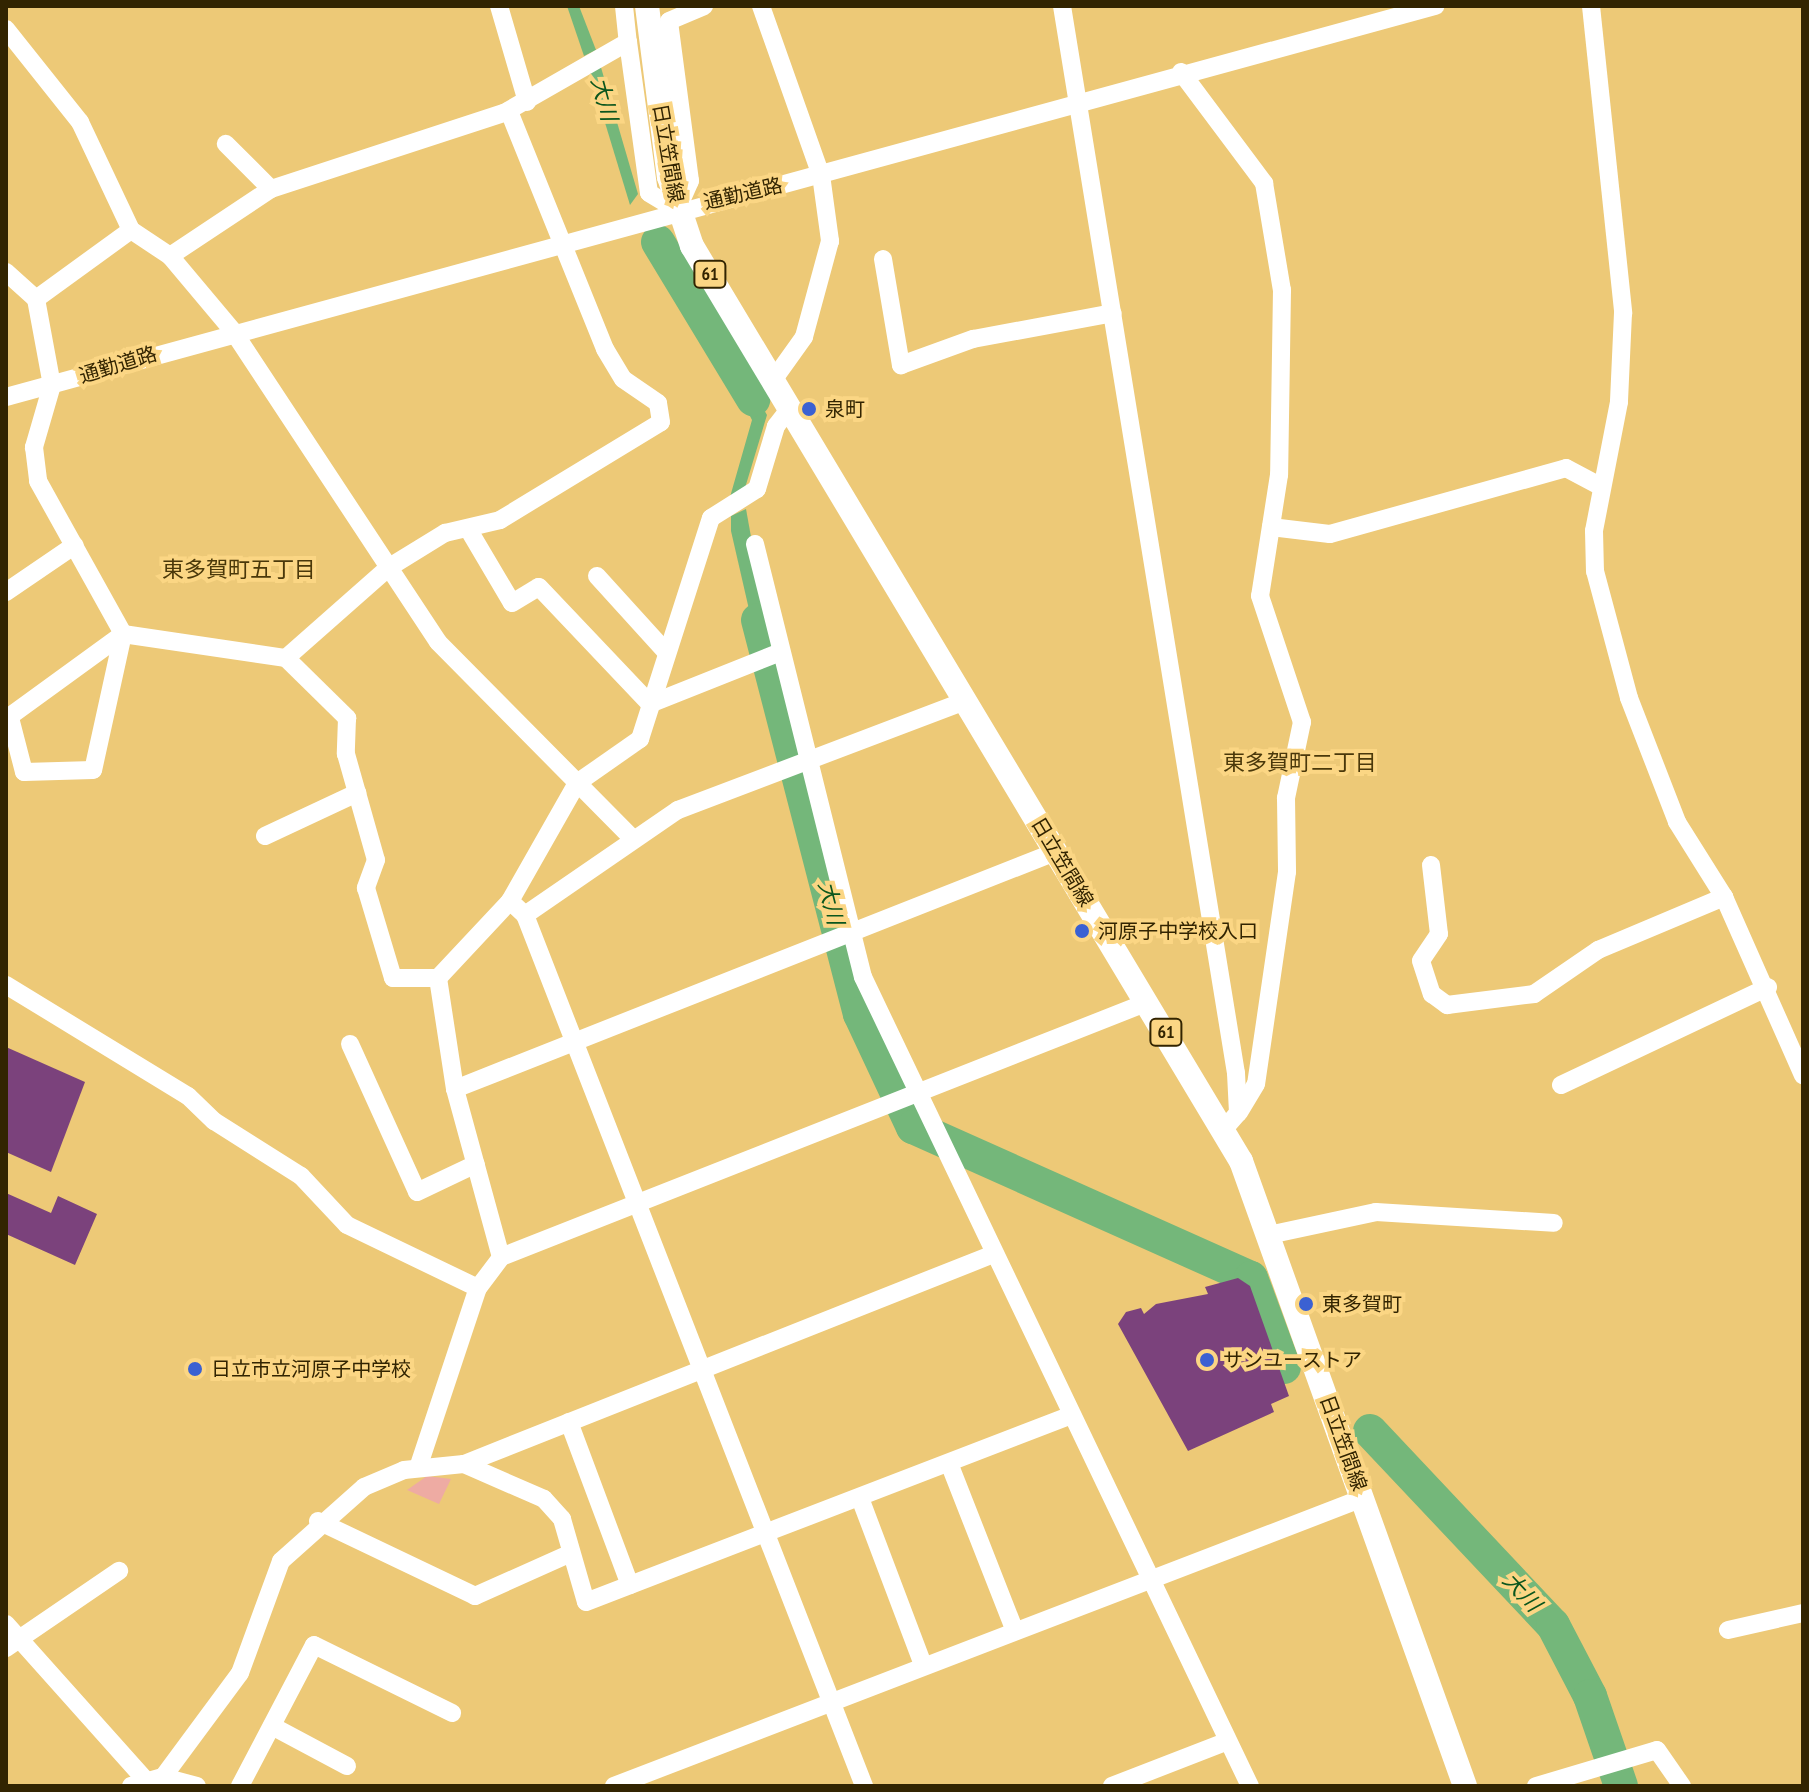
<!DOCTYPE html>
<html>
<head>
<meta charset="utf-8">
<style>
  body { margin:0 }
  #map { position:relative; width:1809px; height:1792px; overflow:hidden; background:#edc977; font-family:"PT Sans Narrow","Noto Sans JP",sans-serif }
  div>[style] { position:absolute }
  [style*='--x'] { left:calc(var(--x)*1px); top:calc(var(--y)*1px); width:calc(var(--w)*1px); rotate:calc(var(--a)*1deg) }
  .green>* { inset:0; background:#eeaba3 }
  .water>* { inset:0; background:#74b77a }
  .river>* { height:34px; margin:-17px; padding:0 17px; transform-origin:17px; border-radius:17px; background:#74b77a }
  .building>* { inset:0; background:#7b427c }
  .minor>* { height:18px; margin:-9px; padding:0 9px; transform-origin:9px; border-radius:9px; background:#fff }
  .major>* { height:24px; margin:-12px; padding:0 12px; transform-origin:12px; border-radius:12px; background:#fff }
  .dots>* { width:22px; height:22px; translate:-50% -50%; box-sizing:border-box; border:4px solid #fbd684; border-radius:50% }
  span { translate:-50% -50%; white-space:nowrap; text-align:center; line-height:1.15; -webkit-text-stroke:8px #fbd684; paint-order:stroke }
  .shield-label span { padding:2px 6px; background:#fbd684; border:2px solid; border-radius:6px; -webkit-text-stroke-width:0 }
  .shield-label { font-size:18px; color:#322401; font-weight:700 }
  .street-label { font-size:20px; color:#322401 }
  .poi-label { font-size:20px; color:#322401 }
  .left { translate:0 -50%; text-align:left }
  .water-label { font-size:22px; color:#0b561d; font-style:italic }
  .neighbourhood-label { font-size:22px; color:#4a380a }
  .frame { position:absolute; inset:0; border:8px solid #322401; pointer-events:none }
</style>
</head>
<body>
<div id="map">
  <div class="green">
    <i style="clip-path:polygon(427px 1476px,451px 1479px,439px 1504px,407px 1490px)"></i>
  </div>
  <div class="water">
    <i style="clip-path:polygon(567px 6px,579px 6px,596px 50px,584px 56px)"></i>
    <i style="clip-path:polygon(600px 64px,638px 194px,630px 205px,589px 70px)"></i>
    <i style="clip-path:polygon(662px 242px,728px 347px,716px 354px,651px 247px)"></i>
    <i style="clip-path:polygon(733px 356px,767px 415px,745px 488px,730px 497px,752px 420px,723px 363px)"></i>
    <i style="clip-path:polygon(746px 509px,771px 648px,759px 653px,731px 531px,731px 516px)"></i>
  </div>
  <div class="river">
    <i style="--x:658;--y:242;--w:184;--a:58.8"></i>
    <i style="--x:758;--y:620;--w:407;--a:75.5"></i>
    <i style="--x:860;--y:1014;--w:125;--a:64.9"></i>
    <i style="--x:913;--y:1127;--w:370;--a:24.1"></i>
    <i style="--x:1251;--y:1278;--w:95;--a:69.7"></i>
    <i style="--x:1370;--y:1431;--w:267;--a:46.7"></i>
    <i style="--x:1553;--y:1625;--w:80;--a:62.5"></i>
    <i style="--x:1590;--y:1696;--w:95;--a:71"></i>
  </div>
  <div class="building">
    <i style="clip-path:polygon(6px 1047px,85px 1082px,51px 1172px,6px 1152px)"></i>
    <i style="clip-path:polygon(6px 1193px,51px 1213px,58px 1196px,97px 1214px,75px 1265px,6px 1234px)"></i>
    <i style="clip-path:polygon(1238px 1278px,1250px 1286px,1289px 1396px,1271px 1404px,1274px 1412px,1188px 1451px,1118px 1324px,1126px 1312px,1141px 1308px,1144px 1314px,1156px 1304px,1208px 1294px,1205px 1287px)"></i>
  </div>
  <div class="minor">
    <i style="--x:499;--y:6;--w:100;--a:73.7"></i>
    <i style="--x:624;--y:6;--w:36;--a:84"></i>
    <i style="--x:761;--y:6;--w:179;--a:70.5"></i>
    <i style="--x:821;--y:175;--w:67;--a:82.2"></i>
    <i style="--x:830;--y:241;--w:99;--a:105.2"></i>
    <i style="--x:804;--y:337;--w:52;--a:125.5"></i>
    <i style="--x:1062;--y:6;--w:1081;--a:80.74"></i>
    <i style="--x:1236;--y:1073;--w:40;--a:87.1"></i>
    <i style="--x:1238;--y:1113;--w:21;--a:131"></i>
    <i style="--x:1591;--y:6;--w:309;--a:84"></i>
    <i style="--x:1623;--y:313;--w:89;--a:92.6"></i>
    <i style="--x:1619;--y:402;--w:131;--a:101"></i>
    <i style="--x:1594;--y:531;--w:40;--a:88.6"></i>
    <i style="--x:1595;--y:571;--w:131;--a:75"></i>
    <i style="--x:1629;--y:698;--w:133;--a:68.8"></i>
    <i style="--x:1677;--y:822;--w:89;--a:57.9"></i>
    <i style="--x:1724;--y:897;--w:195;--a:66.1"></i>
    <i style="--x:6;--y:29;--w:119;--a:51.5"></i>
    <i style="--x:80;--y:122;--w:119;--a:64.7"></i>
    <i style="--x:131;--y:230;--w:47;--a:33.7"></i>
    <i style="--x:170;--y:256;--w:121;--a:-33.6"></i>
    <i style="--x:271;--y:189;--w:64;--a:-135"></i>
    <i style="--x:1181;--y:72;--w:139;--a:53.2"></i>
    <i style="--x:1264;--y:183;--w:109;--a:80.5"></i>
    <i style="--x:1282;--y:290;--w:185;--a:90.9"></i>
    <i style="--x:1279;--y:475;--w:122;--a:98.9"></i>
    <i style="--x:1260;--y:596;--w:133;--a:71.6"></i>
    <i style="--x:1302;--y:722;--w:78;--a:101.9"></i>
    <i style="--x:1286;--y:798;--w:74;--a:89.2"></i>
    <i style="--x:1287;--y:872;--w:214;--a:98.3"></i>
    <i style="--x:1256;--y:1084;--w:33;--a:121"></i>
    <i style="--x:271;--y:189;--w:245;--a:-18.1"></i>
    <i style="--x:504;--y:113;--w:143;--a:-29.8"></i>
    <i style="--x:628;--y:42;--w:152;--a:82.1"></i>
    <i style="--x:649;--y:193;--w:33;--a:31"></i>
    <i style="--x:677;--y:210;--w:32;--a:-66"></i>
    <i style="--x:690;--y:181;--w:161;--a:-97.5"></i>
    <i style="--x:669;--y:21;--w:38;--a:-23"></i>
    <i style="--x:170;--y:256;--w:98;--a:50"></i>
    <i style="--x:233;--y:331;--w:372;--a:56.6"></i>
    <i style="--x:438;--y:642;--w:277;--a:45.3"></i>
    <i style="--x:883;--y:259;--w:108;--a:80.4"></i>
    <i style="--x:901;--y:365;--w:77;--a:-19.9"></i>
    <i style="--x:973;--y:339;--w:142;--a:-10.5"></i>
    <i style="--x:6;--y:272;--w:40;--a:42"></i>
    <i style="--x:36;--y:299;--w:87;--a:79.5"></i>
    <i style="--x:52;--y:385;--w:65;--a:106.2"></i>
    <i style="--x:34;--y:447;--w:34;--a:83"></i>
    <i style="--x:38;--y:481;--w:175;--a:60.9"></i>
    <i style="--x:123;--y:634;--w:139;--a:102.4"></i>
    <i style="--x:93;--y:770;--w:69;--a:178.3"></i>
    <i style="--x:24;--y:772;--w:56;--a:-104.5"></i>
    <i style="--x:36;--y:299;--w:117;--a:-36"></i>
    <i style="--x:6;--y:397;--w:1482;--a:-15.3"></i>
    <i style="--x:1271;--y:527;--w:59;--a:6.8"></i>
    <i style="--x:1330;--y:534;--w:245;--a:-15.6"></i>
    <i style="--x:1566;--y:468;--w:40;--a:28"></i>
    <i style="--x:470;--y:532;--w:82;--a:59.4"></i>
    <i style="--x:512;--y:603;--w:31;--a:-31"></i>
    <i style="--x:539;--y:587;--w:161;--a:46.5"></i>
    <i style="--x:650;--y:704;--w:141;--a:-21.7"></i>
    <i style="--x:755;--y:544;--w:446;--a:76"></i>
    <i style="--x:863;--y:977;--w:897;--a:64.44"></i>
    <i style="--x:597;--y:576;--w:101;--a:47.8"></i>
    <i style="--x:6;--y:592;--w:83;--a:-34.3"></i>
    <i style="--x:286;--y:658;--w:136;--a:-41.4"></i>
    <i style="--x:388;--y:568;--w:67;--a:-31.6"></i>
    <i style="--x:445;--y:533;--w:57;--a:-13.3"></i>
    <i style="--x:500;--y:520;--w:188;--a:-31.3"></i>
    <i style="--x:661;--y:422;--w:19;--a:-99"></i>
    <i style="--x:658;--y:403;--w:42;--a:-145.6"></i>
    <i style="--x:623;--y:379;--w:35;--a:-121"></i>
    <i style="--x:605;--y:349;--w:257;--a:-112"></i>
    <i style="--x:6;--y:719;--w:145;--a:-36"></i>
    <i style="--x:123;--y:634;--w:165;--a:8.4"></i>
    <i style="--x:286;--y:658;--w:86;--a:44.5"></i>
    <i style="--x:347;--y:718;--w:36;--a:92"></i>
    <i style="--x:346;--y:754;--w:110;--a:74.2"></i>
    <i style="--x:376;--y:860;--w:30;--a:110"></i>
    <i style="--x:366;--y:888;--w:94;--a:73.3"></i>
    <i style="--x:393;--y:978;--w:45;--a:0"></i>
    <i style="--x:438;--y:978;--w:105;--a:-46.9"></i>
    <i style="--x:510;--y:901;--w:136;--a:-60.4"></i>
    <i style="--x:577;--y:783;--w:77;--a:-34.9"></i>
    <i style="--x:640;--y:739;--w:232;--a:-72.2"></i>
    <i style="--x:711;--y:518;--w:54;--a:-32.2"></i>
    <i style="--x:757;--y:489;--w:66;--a:-73.2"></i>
    <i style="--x:776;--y:426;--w:24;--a:-52"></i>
    <i style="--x:265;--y:836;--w:102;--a:-25.1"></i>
    <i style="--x:1431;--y:865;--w:69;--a:83.4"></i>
    <i style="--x:1439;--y:934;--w:32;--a:124"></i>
    <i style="--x:1421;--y:961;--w:35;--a:72"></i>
    <i style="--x:1432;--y:994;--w:19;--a:36"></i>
    <i style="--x:1447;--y:1005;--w:88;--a:-7.2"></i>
    <i style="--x:1534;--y:994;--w:78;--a:-34.5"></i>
    <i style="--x:1598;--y:950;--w:137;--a:-22.8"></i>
    <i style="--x:510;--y:901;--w:21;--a:43"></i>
    <i style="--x:525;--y:915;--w:935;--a:68.73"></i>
    <i style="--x:525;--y:915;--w:186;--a:-34.5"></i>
    <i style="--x:678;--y:810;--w:307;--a:-20.8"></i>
    <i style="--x:438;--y:978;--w:112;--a:81.3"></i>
    <i style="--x:455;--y:1089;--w:174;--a:74.7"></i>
    <i style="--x:6;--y:985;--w:213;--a:31.4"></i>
    <i style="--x:188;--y:1096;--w:36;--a:44"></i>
    <i style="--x:214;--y:1121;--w:103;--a:32.3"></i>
    <i style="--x:301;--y:1176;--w:67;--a:46.8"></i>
    <i style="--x:347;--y:1225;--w:145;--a:25.7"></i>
    <i style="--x:350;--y:1044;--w:162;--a:65.6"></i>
    <i style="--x:417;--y:1192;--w:65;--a:-25.4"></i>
    <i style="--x:1561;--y:1085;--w:229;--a:-25.3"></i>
    <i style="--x:455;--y:1089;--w:645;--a:-21.55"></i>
    <i style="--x:1269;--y:1235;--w:109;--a:-12.1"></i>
    <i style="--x:1376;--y:1212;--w:178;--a:3.5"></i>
    <i style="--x:569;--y:1422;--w:174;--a:69.5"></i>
    <i style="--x:949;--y:1463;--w:180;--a:68.6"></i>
    <i style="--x:464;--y:1464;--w:87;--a:23.6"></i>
    <i style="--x:544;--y:1499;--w:27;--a:48"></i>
    <i style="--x:562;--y:1519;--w:86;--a:73.9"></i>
    <i style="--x:586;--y:1602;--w:518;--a:-21.06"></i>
    <i style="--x:418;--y:1468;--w:190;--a:-71.6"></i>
    <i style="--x:478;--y:1288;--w:39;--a:-53"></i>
    <i style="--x:501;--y:1257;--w:695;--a:-21.51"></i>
    <i style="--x:860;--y:1498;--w:178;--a:69.3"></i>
    <i style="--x:318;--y:1521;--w:174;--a:25.5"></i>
    <i style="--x:475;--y:1596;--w:105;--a:-24.1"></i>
    <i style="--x:6;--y:1624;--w:217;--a:48.2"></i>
    <i style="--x:1728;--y:1630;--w:77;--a:-12.8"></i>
    <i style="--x:6;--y:1648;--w:137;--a:-34.3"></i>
    <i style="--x:272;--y:1726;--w:85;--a:28.1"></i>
    <i style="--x:163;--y:1777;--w:129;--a:-53.5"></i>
    <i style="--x:240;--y:1673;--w:119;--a:-69.9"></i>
    <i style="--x:281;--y:1561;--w:111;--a:-41.7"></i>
    <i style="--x:364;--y:1487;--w:43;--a:-23"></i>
    <i style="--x:404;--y:1470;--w:60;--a:-5.7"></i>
    <i style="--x:464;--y:1464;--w:567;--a:-21.63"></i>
    <i style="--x:131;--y:1786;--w:33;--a:-16"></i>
    <i style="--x:163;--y:1777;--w:35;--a:15"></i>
    <i style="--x:240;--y:1786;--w:159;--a:-62.3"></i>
    <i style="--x:314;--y:1645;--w:154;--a:26.2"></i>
    <i style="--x:614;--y:1786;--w:802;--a:-21.03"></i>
    <i style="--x:1112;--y:1786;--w:124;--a:-21.2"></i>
    <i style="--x:1536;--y:1786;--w:126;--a:-16.6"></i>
    <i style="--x:1657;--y:1750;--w:44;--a:55.2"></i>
  </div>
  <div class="major">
    <i style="--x:647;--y:6;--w:172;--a:82.7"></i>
    <i style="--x:669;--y:177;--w:73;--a:71.6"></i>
    <i style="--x:692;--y:246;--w:1067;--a:59.04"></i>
    <i style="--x:1241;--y:1161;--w:664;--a:70.28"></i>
  </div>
  <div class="dots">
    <i style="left:809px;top:409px;background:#3b61d2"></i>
    <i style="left:1082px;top:931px;background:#3b61d2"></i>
    <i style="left:1306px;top:1304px;background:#3b61d2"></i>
    <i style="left:1207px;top:1360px;background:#3b61d2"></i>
    <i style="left:195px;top:1369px;background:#3b61d2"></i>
  </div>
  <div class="shield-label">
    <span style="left:710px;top:274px">61</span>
    <span style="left:1166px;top:1032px">61</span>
  </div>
  <div class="street-label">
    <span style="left:668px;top:153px;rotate:80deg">日立笠間線</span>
    <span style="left:743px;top:194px;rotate:-13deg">通勤道路</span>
    <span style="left:118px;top:365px;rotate:-17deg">通勤道路</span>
    <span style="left:1062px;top:862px;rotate:59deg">日立笠間線</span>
    <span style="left:1343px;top:1443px;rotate:70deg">日立笠間線</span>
  </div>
  <div class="poi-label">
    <span class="left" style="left:825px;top:409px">泉町</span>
    <span class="left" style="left:1098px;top:931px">河原子中学校入口</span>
    <span class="left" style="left:1322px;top:1304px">東多賀町</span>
    <span class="left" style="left:1223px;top:1360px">サンユーストア</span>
    <span class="left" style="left:211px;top:1369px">日立市立河原子中学校</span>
  </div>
  <div class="water-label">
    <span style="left:604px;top:99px;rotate:75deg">大川</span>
    <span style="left:831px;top:903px;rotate:76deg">大川</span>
    <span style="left:1522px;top:1592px;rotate:47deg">大川</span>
  </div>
  <div class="neighbourhood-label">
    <span style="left:239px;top:570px">東多賀町五丁目</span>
    <span style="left:1300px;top:763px">東多賀町二丁目</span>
  </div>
  <div class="frame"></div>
</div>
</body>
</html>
